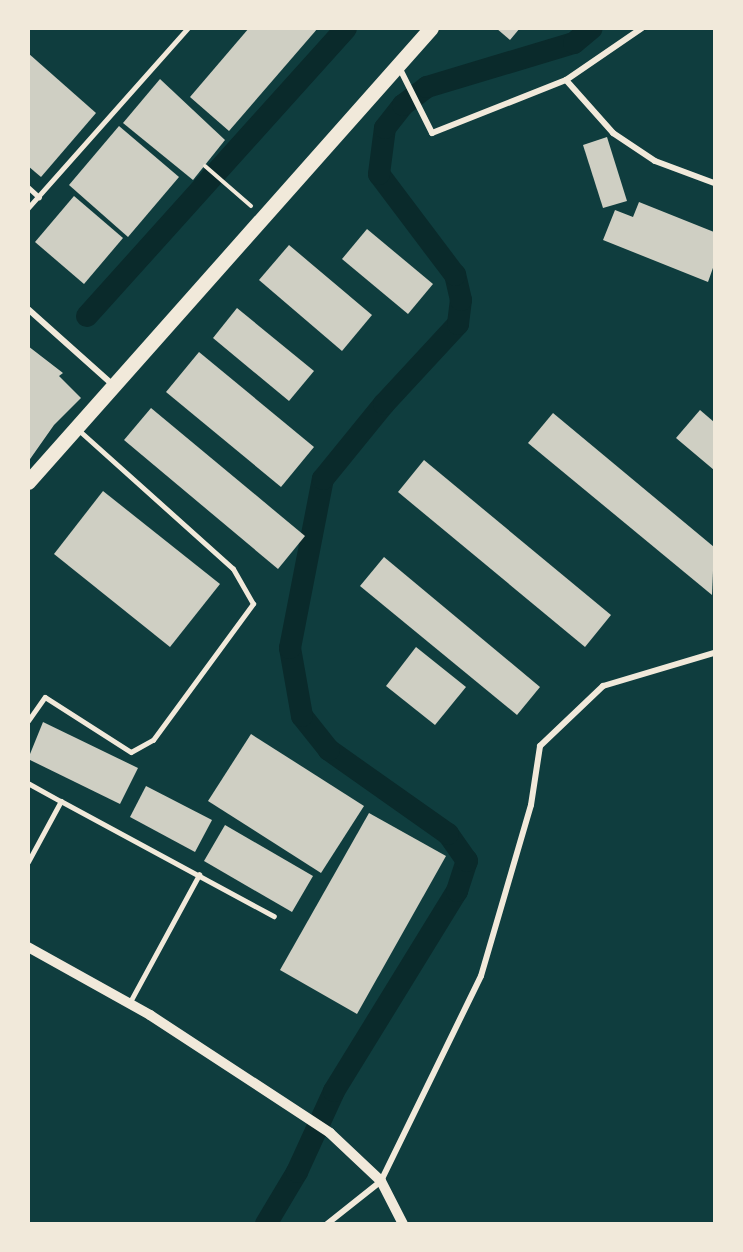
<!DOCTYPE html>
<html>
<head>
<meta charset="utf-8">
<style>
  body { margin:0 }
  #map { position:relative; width:743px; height:1252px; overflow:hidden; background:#0f3d3e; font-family:Roboto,sans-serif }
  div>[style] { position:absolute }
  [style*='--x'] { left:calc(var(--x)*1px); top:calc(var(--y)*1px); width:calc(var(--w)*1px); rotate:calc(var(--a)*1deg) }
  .canal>* { height:22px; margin:-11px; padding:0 11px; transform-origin:11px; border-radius:11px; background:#0a2a2b }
  .building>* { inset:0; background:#cfcfc3 }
  .path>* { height:4px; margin:-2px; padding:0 2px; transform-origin:2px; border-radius:2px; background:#f1e9da }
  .service>* { height:4.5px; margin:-2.25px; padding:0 2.25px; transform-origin:2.25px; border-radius:2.25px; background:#f1e9da }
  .minor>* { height:6px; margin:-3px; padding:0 3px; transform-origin:3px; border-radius:3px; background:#f1e9da }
  .tertiary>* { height:10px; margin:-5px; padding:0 5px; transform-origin:5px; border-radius:5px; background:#f1e9da }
  .primary>* { height:15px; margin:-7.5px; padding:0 7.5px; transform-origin:7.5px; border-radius:7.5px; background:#f1e9da }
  span { translate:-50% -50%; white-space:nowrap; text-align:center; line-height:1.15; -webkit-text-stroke:4.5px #f1e9da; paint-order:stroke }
  .frame { position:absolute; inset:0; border:30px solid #f1e9da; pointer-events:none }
</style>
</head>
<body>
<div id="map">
  <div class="canal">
    <i style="--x:87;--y:316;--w:387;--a:-48"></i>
    <i style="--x:266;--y:1224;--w:61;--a:-59.2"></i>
    <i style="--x:297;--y:1172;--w:89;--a:-65.4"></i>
    <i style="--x:334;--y:1091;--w:235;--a:-58.4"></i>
    <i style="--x:457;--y:891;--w:32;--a:-72"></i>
    <i style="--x:467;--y:861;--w:33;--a:-125"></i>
    <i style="--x:448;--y:834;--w:146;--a:-144.8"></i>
    <i style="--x:329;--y:750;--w:43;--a:-128.5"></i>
    <i style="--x:302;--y:716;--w:69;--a:-100"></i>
    <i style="--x:290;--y:648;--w:172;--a:-79"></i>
    <i style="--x:323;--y:479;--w:97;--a:-50.9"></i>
    <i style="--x:384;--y:404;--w:109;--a:-47.2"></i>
    <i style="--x:458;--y:324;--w:24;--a:-83"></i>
    <i style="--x:461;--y:300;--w:26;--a:-103"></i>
    <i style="--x:455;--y:275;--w:126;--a:-127"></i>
    <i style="--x:379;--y:174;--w:46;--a:-82.6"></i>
    <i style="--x:385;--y:128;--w:29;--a:-52"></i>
    <i style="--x:403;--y:105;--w:30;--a:-37"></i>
    <i style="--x:427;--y:87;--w:153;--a:-16.7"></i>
    <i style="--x:574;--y:43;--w:23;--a:-40"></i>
  </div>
  <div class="building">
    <i style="clip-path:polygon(249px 28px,318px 28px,229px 131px,190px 97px)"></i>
    <i style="clip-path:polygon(496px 28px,520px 28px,510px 40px)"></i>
    <i style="clip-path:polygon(28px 53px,96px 113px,41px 177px,28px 166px)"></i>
    <i style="clip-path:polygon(160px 79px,225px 140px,193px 180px,123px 123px)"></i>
    <i style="clip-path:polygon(119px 126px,179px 177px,128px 237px,69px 185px)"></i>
    <i style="clip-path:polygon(607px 137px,627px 201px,603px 208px,583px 145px)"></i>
    <i style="clip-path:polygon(74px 196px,123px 238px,84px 284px,35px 242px)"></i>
    <i style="clip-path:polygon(639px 202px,714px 232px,714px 265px,708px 282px,603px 240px,615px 210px,633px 217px)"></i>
    <i style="clip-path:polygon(367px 229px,433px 284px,408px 314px,342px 259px)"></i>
    <i style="clip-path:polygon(289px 245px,372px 315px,342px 351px,259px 280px)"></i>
    <i style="clip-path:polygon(237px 308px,314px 371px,289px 401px,213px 338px)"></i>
    <i style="clip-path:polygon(28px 346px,63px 373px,59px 376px,81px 398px,54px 425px,28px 462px)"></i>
    <i style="clip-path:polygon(199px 352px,314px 447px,281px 487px,166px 392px)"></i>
    <i style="clip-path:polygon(151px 408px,305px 536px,278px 569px,124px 440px)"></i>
    <i style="clip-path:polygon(700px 410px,714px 422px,714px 470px,676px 438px)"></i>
    <i style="clip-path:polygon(553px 413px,714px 547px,712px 595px,528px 443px)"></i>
    <i style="clip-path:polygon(424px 460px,611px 615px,585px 647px,398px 492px)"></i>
    <i style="clip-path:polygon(103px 491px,220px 584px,170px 647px,54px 554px)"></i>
    <i style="clip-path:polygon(384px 557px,540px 687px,517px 715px,360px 586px)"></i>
    <i style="clip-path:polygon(416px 647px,466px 687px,435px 725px,386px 686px)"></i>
    <i style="clip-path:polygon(43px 722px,138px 768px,120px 804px,28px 759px)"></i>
    <i style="clip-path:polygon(251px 734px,364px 806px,321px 873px,208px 801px)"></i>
    <i style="clip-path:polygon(146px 786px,212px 820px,195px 852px,130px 817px)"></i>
    <i style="clip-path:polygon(369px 813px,446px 856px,357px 1014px,280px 970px)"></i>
    <i style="clip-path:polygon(225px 825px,313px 876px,292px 912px,204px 861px)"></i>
  </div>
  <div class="path">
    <i style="--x:205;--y:166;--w:61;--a:41"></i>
  </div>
  <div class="service">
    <i style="--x:28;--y:187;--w:15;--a:42"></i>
    <i style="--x:28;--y:208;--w:241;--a:-48.4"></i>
    <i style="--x:28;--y:721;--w:29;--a:-55"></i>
    <i style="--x:45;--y:697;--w:102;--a:32.6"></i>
    <i style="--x:131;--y:752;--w:25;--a:-29"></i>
    <i style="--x:153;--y:740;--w:169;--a:-53.7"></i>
    <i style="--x:253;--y:604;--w:40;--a:-119.7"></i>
    <i style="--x:233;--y:569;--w:207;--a:-138.1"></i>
    <i style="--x:28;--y:783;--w:38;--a:29"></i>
    <i style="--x:28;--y:862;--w:69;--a:-61.6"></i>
    <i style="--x:61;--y:801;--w:242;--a:28.4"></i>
    <i style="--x:130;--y:1002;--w:145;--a:-61.5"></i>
  </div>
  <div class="minor">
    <i style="--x:642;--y:28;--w:92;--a:145.6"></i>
    <i style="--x:566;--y:80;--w:71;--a:48.4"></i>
    <i style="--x:613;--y:133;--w:50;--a:33.7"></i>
    <i style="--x:655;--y:161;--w:63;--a:20.4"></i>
    <i style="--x:399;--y:67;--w:74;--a:63.4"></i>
    <i style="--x:432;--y:133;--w:144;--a:-21.6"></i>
    <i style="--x:28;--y:309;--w:113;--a:41.8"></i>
    <i style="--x:327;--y:1224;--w:69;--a:-38.5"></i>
    <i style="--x:381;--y:1181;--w:228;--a:-64"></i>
    <i style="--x:481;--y:976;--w:178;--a:-73.7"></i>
    <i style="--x:531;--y:805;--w:60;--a:-81.3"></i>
    <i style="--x:540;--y:746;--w:87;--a:-43.6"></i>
    <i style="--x:603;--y:686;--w:116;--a:-16.6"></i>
  </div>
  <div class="tertiary">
    <i style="--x:28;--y:947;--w:140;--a:29.1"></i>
    <i style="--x:150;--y:1015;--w:215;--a:33.2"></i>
    <i style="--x:330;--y:1133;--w:70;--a:43.3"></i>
    <i style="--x:381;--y:1181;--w:48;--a:62.9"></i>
  </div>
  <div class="primary">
    <i style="--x:28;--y:482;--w:607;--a:-48.41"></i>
  </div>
  <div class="frame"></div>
</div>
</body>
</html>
